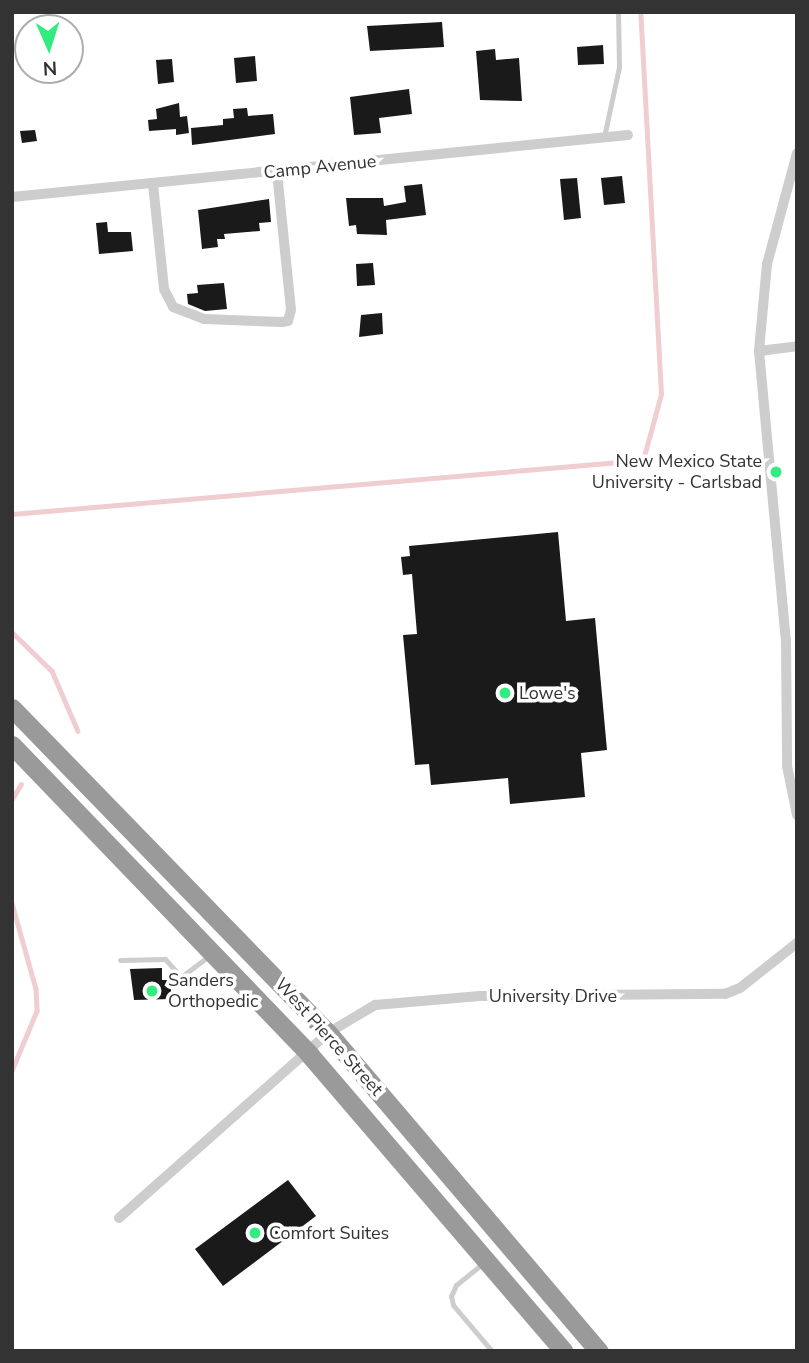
<!DOCTYPE html>
<html>
<head>
<meta charset="utf-8">
<style>
  body { margin:0 }
  #map { position:relative; width:809px; height:1363px; overflow:hidden; background:#fff; font-family:"Nunito Sans",sans-serif }
  div>[style] { position:absolute }
  [style*='--x'] { left:calc(var(--x)*1px); top:calc(var(--y)*1px); width:calc(var(--w)*1px); rotate:calc(var(--a)*1deg) }
  .stream>* { height:4.5px; margin:-2.25px; padding:0 2.25px; transform-origin:2.25px; border-radius:2.25px; background:#efcdd1 }
  .building>* { inset:0; background:#1a1a1a }
  .lane>* { height:5px; margin:-2.5px; padding:0 2.5px; transform-origin:2.5px; border-radius:2.5px; background:#cdcdcd }
  .street>* { height:10px; margin:-5px; padding:0 5px; transform-origin:5px; border-radius:5px; background:#cdcdcd }
  .highway>* { height:19px; margin:-9.5px; padding:0 9.5px; transform-origin:9.5px; border-radius:9.5px; background:#9a9a9a }
  .dots>* { width:19px; height:19px; translate:-50% -50%; box-sizing:border-box; border:4px solid #fff; border-radius:50% }
  span { translate:-50% -50%; white-space:nowrap; text-align:center; line-height:1.15; -webkit-text-stroke:7px #fff; paint-order:stroke }
  .street-label { font-size:18px; color:#333 }
  .poi-label { font-size:18px; color:#333 }
  .right { translate:-100% -50%; text-align:right }
  .left { translate:0 -50%; text-align:left }
  .frame { position:absolute; inset:0; border:14px solid #333; pointer-events:none }
  .north { position:absolute; left:14px; top:14px; width:70px; height:70px; box-sizing:border-box; background:#fff; border:2px solid #adadad; border-radius:50%; rotate:177deg; font-size:19px; font-weight:700; line-height:28px; text-align:center; color:#333 }
  .north::after { content:''; display:block; margin:auto; width:24px; height:32px; background:#33ec80; clip-path:polygon(50% 0,100% 100%,50% 72%,0 100%) }
</style>
</head>
<body>
<div id="map">
  <div class="stream">
    <i style="--x:12;--y:514;--w:633;--a:-4.89"></i>
    <i style="--x:643;--y:460;--w:68;--a:-74.7"></i>
    <i style="--x:661;--y:394;--w:383;--a:-93.1"></i>
    <i style="--x:12;--y:632;--w:56;--a:44.3"></i>
    <i style="--x:52;--y:671;--w:65;--a:66.6"></i>
    <i style="--x:12;--y:799;--w:17;--a:-59"></i>
    <i style="--x:12;--y:903;--w:89;--a:74.4"></i>
    <i style="--x:36;--y:989;--w:22;--a:87"></i>
    <i style="--x:37;--y:1011;--w:65;--a:112.6"></i>
  </div>
  <div class="building">
    <i style="clip-path:polygon(442px 22px,444px 47px,370px 51px,367px 26px)"></i>
    <i style="clip-path:polygon(603px 45px,604px 64px,578px 65px,577px 47px)"></i>
    <i style="clip-path:polygon(495px 49px,496px 60px,519px 58px,522px 101px,480px 100px,476px 51px)"></i>
    <i style="clip-path:polygon(255px 56px,257px 81px,236px 83px,234px 58px)"></i>
    <i style="clip-path:polygon(172px 59px,174px 82px,158px 84px,156px 60px)"></i>
    <i style="clip-path:polygon(409px 89px,412px 114px,379px 118px,381px 133px,354px 135px,350px 97px)"></i>
    <i style="clip-path:polygon(179px 103px,180px 117px,187px 116px,189px 133px,176px 135px,176px 129px,149px 131px,148px 120px,157px 119px,156px 109px)"></i>
    <i style="clip-path:polygon(247px 108px,248px 116px,273px 114px,275px 134px,192px 145px,191px 128px,223px 125px,223px 119px,234px 118px,233px 109px)"></i>
    <i style="clip-path:polygon(35px 130px,37px 141px,22px 143px,20px 131px)"></i>
    <i style="clip-path:polygon(622px 176px,625px 203px,604px 205px,601px 178px)"></i>
    <i style="clip-path:polygon(577px 178px,581px 218px,564px 220px,560px 179px)"></i>
    <i style="clip-path:polygon(422px 184px,426px 215px,386px 220px,387px 235px,357px 234px,356px 225px,349px 226px,346px 198px,383px 198px,384px 206px,406px 202px,404px 186px)"></i>
    <i style="clip-path:polygon(269px 199px,271px 222px,259px 223px,260px 231px,224px 234px,225px 239px,217px 239px,218px 247px,202px 249px,198px 210px)"></i>
    <i style="clip-path:polygon(107px 222px,108px 232px,131px 232px,133px 251px,99px 254px,96px 223px)"></i>
    <i style="clip-path:polygon(373px 263px,375px 285px,357px 286px,356px 264px)"></i>
    <i style="clip-path:polygon(224px 283px,227px 309px,205px 311px,188px 304px,187px 294px,198px 293px,197px 285px)"></i>
    <i style="clip-path:polygon(382px 313px,383px 334px,359px 337px,361px 315px)"></i>
    <i style="clip-path:polygon(558px 532px,566px 621px,595px 618px,607px 750px,581px 753px,585px 797px,510px 804px,508px 778px,431px 785px,429px 764px,415px 765px,403px 635px,417px 634px,412px 574px,403px 575px,401px 557px,410px 556px,409px 546px)"></i>
    <i style="clip-path:polygon(162px 968px,162px 980px,171px 980px,171px 999px,134px 1000px,130px 969px)"></i>
    <i style="clip-path:polygon(288px 1180px,316px 1216px,223px 1286px,195px 1249px)"></i>
  </div>
  <div class="lane">
    <i style="--x:604;--y:137;--w:72;--a:-77.9"></i>
    <i style="--x:619;--y:67;--w:55;--a:-91"></i>
    <i style="--x:120;--y:960;--w:45;--a:-1.3"></i>
    <i style="--x:165;--y:959;--w:24;--a:48"></i>
    <i style="--x:181;--y:977;--w:34;--a:-37"></i>
    <i style="--x:482;--y:1264;--w:33;--a:141"></i>
    <i style="--x:456;--y:1285;--w:12;--a:114"></i>
    <i style="--x:451;--y:1296;--w:9;--a:77"></i>
    <i style="--x:453;--y:1305;--w:60;--a:49.7"></i>
  </div>
  <div class="street">
    <i style="--x:797;--y:153;--w:115;--a:105.1"></i>
    <i style="--x:767;--y:264;--w:87;--a:95.3"></i>
    <i style="--x:759;--y:351;--w:290;--a:84.7"></i>
    <i style="--x:786;--y:640;--w:126;--a:89.5"></i>
    <i style="--x:787;--y:766;--w:50;--a:78.5"></i>
    <i style="--x:153;--y:184;--w:106;--a:84"></i>
    <i style="--x:164;--y:289;--w:20;--a:63"></i>
    <i style="--x:173;--y:307;--w:33;--a:21"></i>
    <i style="--x:204;--y:319;--w:78;--a:2.2"></i>
    <i style="--x:282;--y:322;--w:6;--a:-9"></i>
    <i style="--x:288;--y:321;--w:11;--a:-75"></i>
    <i style="--x:291;--y:310;--w:140;--a:-95.8"></i>
    <i style="--x:12;--y:197;--w:619;--a:-5.75"></i>
    <i style="--x:759;--y:351;--w:38;--a:-7"></i>
    <i style="--x:119;--y:1218;--w:279;--a:-41.5"></i>
    <i style="--x:328;--y:1033;--w:55;--a:-30.8"></i>
    <i style="--x:375;--y:1005;--w:105;--a:-4.9"></i>
    <i style="--x:480;--y:996;--w:245;--a:-0.5"></i>
    <i style="--x:725;--y:994;--w:16;--a:-22"></i>
    <i style="--x:740;--y:988;--w:73;--a:-38.3"></i>
  </div>
  <div class="highway">
    <i style="--x:12;--y:708;--w:453;--a:45.8"></i>
    <i style="--x:328;--y:1033;--w:418;--a:49.6"></i>
    <i style="--x:12;--y:745;--w:429;--a:46.1"></i>
    <i style="--x:309;--y:1054;--w:391;--a:49.4"></i>
  </div>
  <div class="dots">
    <i style="left:776px;top:472px;background:#33ec80"></i>
    <i style="left:505px;top:693px;background:#33ec80"></i>
    <i style="left:152px;top:991px;background:#33ec80"></i>
    <i style="left:255px;top:1233px;background:#33ec80"></i>
  </div>
  <div class="street-label">
    <span style="left:320px;top:167px;rotate:-6deg">Camp Avenue</span>
    <span style="left:553px;top:996px">University Drive</span>
    <span style="left:329px;top:1037px;rotate:48deg">West Pierce Street</span>
  </div>
  <div class="poi-label">
    <span class="right" style="left:762px;top:472px">New Mexico State<br>University - Carlsbad</span>
    <span class="left" style="left:519px;top:693px">Lowe's</span>
    <span class="left" style="left:168px;top:991px">Sanders<br>Orthopedic</span>
    <span class="left" style="left:269px;top:1233px">Comfort Suites</span>
  </div>
  <div class="frame"></div>
  <div class="north">N</div>
</div>
</body>
</html>
